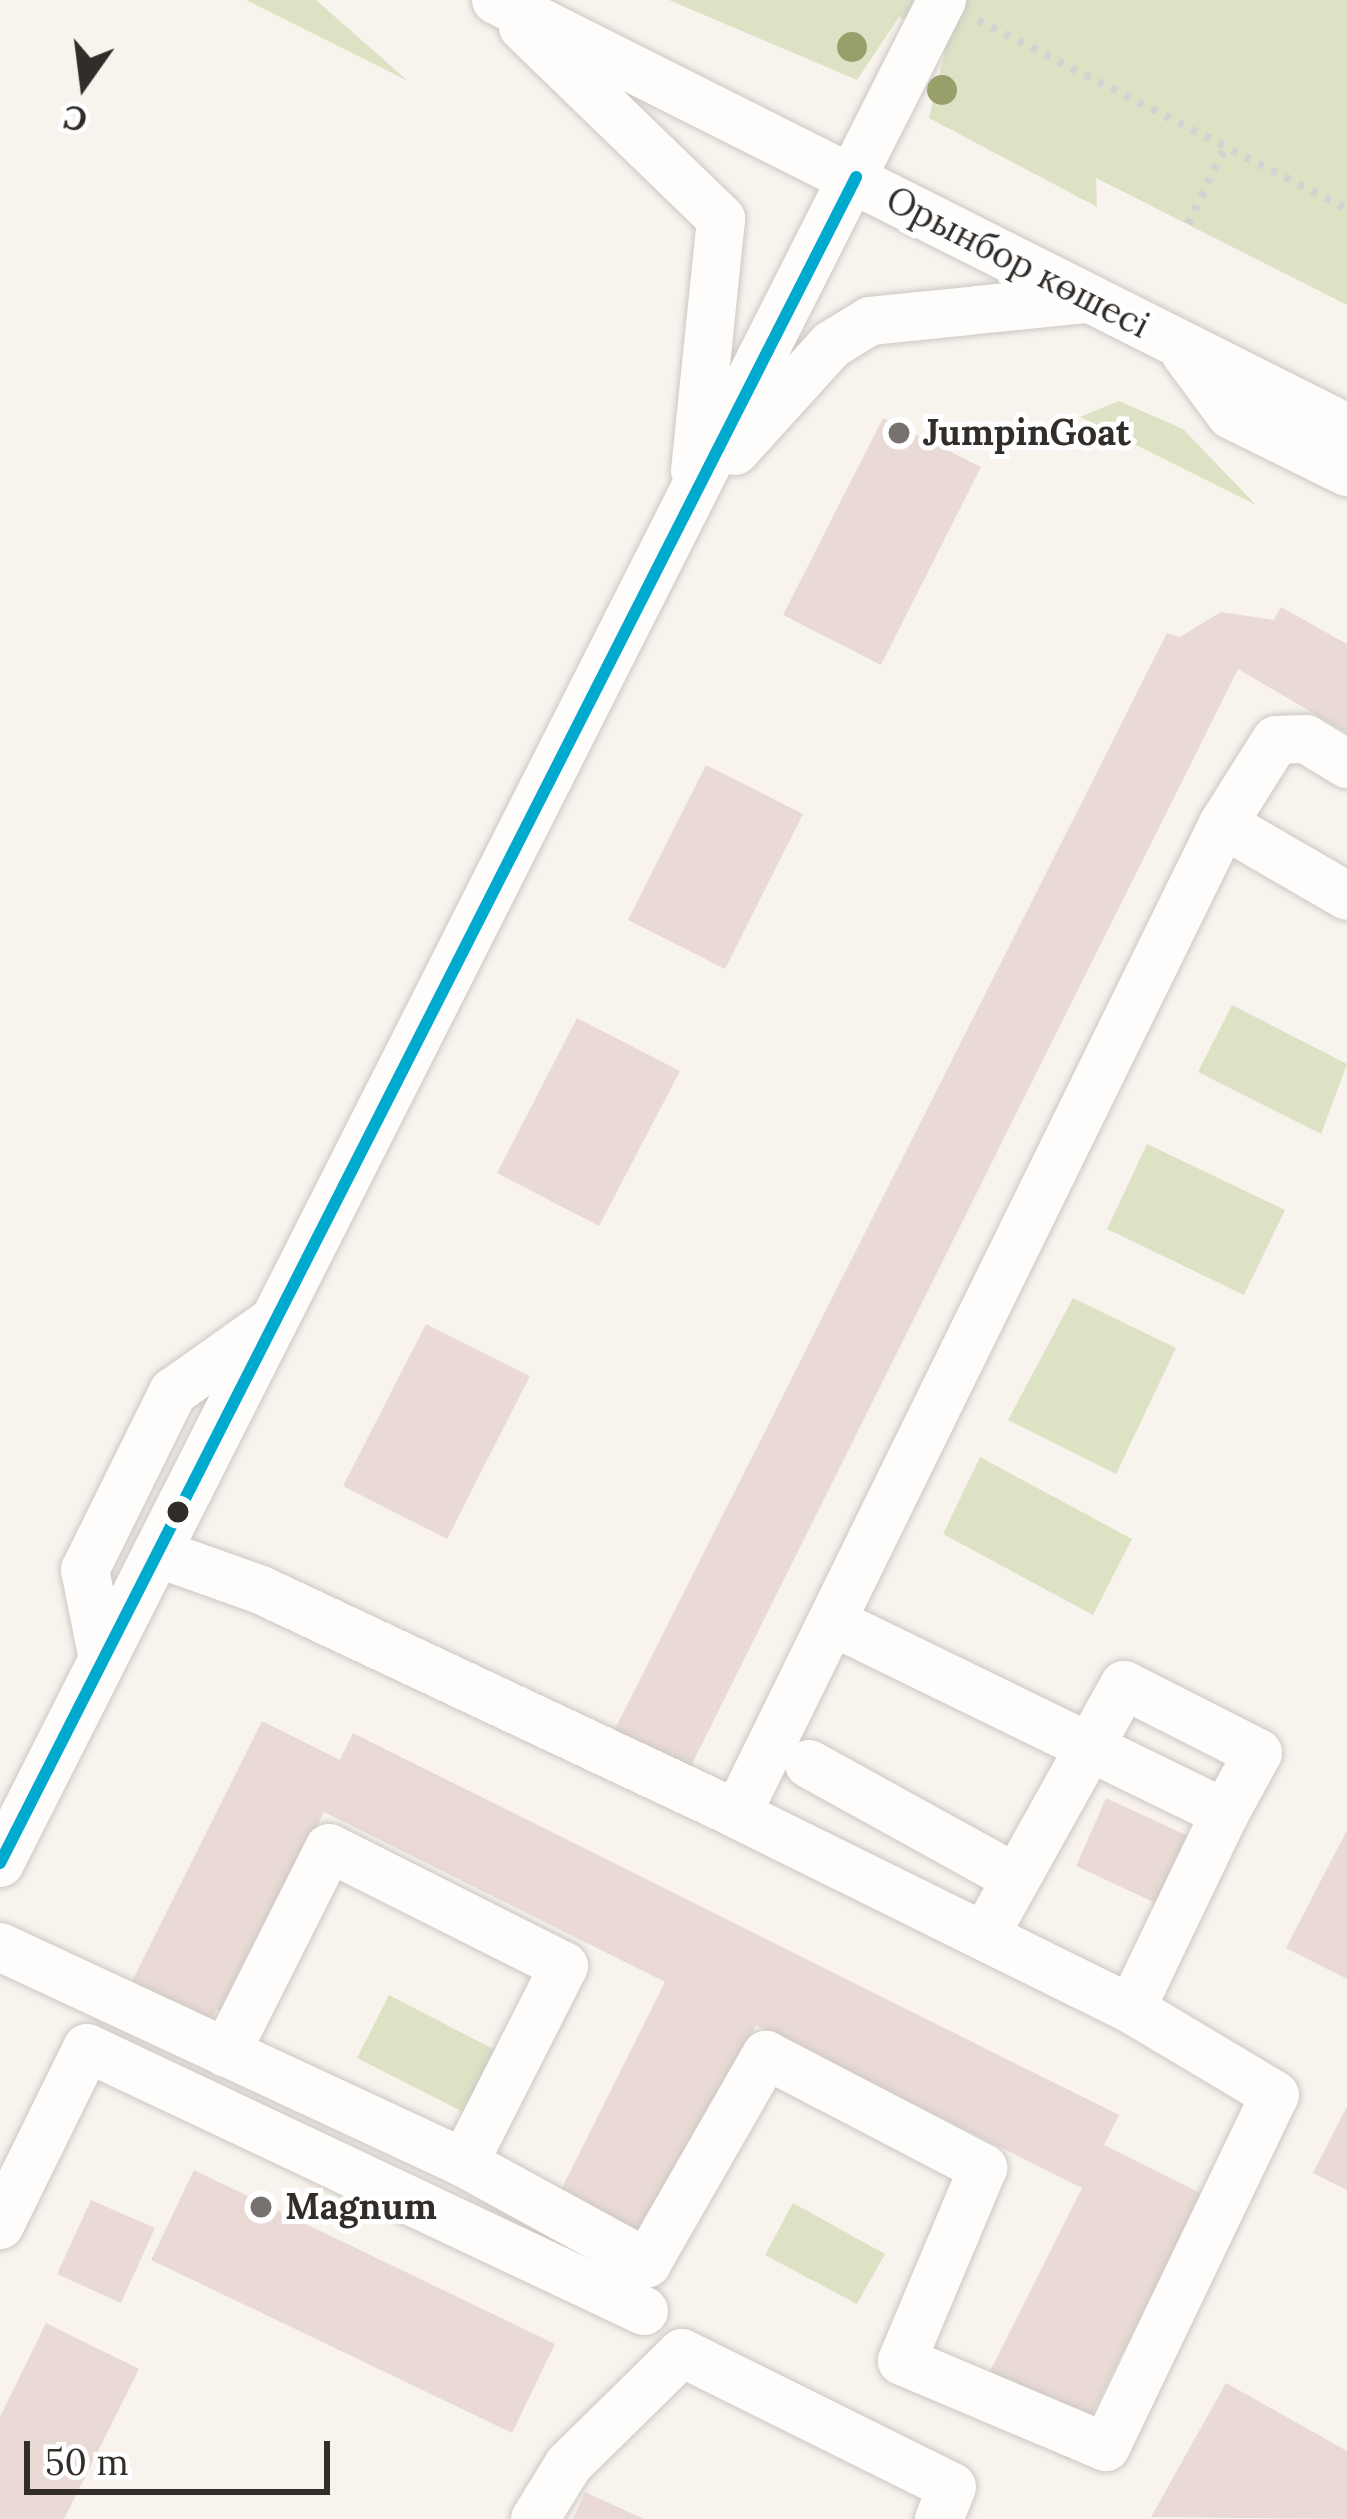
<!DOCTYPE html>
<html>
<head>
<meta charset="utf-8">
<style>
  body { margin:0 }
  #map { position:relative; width:1347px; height:2519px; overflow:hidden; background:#f9f3ee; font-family:Lora,serif }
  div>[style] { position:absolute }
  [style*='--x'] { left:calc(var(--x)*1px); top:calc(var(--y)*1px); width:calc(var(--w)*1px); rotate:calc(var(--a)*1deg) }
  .green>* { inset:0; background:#dde2c5 }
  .building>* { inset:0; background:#e9dad5 }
  .path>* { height:8px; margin-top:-4px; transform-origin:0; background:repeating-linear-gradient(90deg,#d5d2d1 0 6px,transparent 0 15px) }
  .roads { filter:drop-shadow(0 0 3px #ccc8c3) drop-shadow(0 0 3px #ccc8c3) }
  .minor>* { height:48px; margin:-24px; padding:0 24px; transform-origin:24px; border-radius:24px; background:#fefdfc }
  .bus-1>* { height:12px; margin:-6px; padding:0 6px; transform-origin:6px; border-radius:6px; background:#00a9ce }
  .trees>* { width:30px; height:30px; margin:-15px; border-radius:50%; background:#989f6b }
  .dots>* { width:33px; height:33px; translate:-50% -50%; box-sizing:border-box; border:6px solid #fff; border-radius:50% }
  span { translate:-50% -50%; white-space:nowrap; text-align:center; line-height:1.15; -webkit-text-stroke:10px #fff; paint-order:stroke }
  .street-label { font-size:36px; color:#322d29 }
  .poi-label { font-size:36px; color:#322d29; font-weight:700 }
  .left { translate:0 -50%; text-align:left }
  .north { position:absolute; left:24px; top:24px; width:120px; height:120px; -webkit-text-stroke:9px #fff; paint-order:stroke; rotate:194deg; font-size:33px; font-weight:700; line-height:48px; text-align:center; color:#322d29 }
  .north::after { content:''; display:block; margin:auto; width:42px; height:54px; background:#322d29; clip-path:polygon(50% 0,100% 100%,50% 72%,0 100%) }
  .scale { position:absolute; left:24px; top:2441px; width:306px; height:54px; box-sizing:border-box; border:6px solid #322d29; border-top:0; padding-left:15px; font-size:36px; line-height:42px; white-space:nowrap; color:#322d29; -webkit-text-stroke:9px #fff; paint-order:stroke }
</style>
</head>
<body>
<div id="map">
  <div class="green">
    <i style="clip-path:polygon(246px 0,316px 0,408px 81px)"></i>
    <i style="clip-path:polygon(669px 0,1347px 0,1347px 305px,1096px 178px,1097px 207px,929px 118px,947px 42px,899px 17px,857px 80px)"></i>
    <i style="clip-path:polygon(1119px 401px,1183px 429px,1256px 505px,1080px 417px)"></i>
    <i style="clip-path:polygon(1232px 1005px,1347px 1064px,1321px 1134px,1198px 1072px)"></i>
    <i style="clip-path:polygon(1147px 1144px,1285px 1210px,1244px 1295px,1107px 1229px)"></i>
    <i style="clip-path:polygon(1073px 1298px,1176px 1348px,1116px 1474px,1008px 1420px)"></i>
    <i style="clip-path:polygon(980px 1457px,1132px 1539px,1093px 1615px,943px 1534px)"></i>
    <i style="clip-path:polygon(389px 1995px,499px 2052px,467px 2114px,357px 2058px)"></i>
    <i style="clip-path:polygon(793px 2203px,885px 2254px,857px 2304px,765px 2255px)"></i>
  </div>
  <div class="building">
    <i style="clip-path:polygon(883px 418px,981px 467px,881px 665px,783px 615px)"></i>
    <i style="clip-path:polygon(1281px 607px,1347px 644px,1347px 733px,1238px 669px,685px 1778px,610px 1739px,1167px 633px,1180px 637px,1221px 612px,1274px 620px)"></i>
    <i style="clip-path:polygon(706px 765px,803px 814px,725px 969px,628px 920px)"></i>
    <i style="clip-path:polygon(577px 1018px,680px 1071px,599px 1226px,497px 1173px)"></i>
    <i style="clip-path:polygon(426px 1324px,530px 1376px,447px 1539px,343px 1486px)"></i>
    <i style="clip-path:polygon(262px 1721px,340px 1760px,353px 1733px,1119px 2115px,1104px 2145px,1202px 2194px,1069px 2460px,970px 2411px,1082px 2188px,756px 2025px,645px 2247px,555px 2202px,665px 1982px,324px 1812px,225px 2013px,216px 2009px,207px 2029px,128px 1989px)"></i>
    <i style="clip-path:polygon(1106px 1798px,1197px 1840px,1164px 1907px,1076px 1866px)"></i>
    <i style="clip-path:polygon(1347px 1830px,1347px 1979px,1286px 1948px)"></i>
    <i style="clip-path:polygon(1347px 2106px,1347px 2190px,1313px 2173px)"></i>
    <i style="clip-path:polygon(194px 2170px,555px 2344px,512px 2433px,151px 2260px)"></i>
    <i style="clip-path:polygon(91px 2200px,155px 2228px,121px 2303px,57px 2274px)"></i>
    <i style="clip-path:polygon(46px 2323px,139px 2369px,64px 2519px,0 2519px,0 2417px)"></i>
    <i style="clip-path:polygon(1226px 2383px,1347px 2451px,1347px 2519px,1151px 2517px)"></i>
    <i style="clip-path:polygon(585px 2492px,644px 2519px,573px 2519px)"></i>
  </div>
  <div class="path">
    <i style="--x:978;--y:20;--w:415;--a:27.1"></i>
    <i style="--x:1188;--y:224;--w:85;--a:-64.3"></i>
  </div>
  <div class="roads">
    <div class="minor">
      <i style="--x:496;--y:0;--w:953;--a:26.7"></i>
      <i style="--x:523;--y:27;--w:276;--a:44.1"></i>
      <i style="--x:721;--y:219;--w:253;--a:95.9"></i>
      <i style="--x:1185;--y:353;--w:77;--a:53.4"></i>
      <i style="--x:1231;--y:415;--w:129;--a:26.2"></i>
      <i style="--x:735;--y:451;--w:143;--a:-47.8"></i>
      <i style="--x:831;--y:345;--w:46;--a:-31.6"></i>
      <i style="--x:870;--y:321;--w:219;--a:-5.8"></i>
      <i style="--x:1223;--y:824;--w:99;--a:-57.8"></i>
      <i style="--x:1276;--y:740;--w:30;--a:-2"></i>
      <i style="--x:1306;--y:739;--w:48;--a:31.4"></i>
      <i style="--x:157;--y:1553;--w:110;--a:19.6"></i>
      <i style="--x:261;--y:1590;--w:526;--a:25.2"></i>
      <i style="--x:737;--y:1814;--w:1103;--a:-63.85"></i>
      <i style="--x:1223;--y:824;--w:143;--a:30.1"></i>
      <i style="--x:837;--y:1624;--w:432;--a:26"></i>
      <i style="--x:1225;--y:1813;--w:217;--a:115.6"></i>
      <i style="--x:103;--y:1659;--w:91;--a:-101.4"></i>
      <i style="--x:85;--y:1570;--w:199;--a:-63.7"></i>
      <i style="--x:173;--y:1392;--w:121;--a:-35.3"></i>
      <i style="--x:809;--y:1764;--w:234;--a:28.9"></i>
      <i style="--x:0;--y:1863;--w:2088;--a:-63.18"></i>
      <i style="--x:985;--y:1935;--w:286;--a:-60.9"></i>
      <i style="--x:1124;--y:1685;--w:150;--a:26.9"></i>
      <i style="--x:1258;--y:1753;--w:68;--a:118.8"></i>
      <i style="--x:0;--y:1947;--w:512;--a:24.96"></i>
      <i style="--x:226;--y:2053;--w:229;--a:-63.3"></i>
      <i style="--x:329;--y:1848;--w:263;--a:26.7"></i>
      <i style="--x:564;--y:1966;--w:221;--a:116.9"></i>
      <i style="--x:464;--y:2163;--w:209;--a:28.7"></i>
      <i style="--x:647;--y:2263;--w:240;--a:-60.2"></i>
      <i style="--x:766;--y:2055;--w:245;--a:27.5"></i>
      <i style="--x:983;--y:2168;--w:209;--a:112.8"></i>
      <i style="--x:902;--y:2361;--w:221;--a:22.9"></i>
      <i style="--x:1106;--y:2447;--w:390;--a:-64.4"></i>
      <i style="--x:1275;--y:2095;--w:168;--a:-149.2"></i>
      <i style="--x:1131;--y:2009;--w:440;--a:-153.7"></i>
      <i style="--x:0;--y:2225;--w:197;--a:-63.8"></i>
      <i style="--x:87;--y:2048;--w:616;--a:25.28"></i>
      <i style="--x:535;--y:2519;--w:65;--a:-58.3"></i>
      <i style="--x:569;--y:2464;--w:158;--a:-44.5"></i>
      <i style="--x:682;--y:2353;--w:301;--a:26.4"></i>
      <i style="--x:952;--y:2487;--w:35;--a:112"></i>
    </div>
  </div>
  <div class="bus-1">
    <i style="--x:0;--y:1863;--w:1891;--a:-63.08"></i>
  </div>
  <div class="trees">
    <i style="left:852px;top:47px"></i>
    <i style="left:942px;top:90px"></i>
  </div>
  <div class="dots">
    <i style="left:899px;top:433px;background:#78726e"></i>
    <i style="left:178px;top:1512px;background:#322d29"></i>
    <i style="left:261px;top:2207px;background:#78726e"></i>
  </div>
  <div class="street-label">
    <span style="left:1018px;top:262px;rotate:27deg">Орынбор көшесі</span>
  </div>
  <div class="poi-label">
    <span class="left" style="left:923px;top:433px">JumpinGoat</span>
    <span class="left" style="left:285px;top:2207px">Magnum</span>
  </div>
  <div class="north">С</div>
  <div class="scale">50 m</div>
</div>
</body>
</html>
